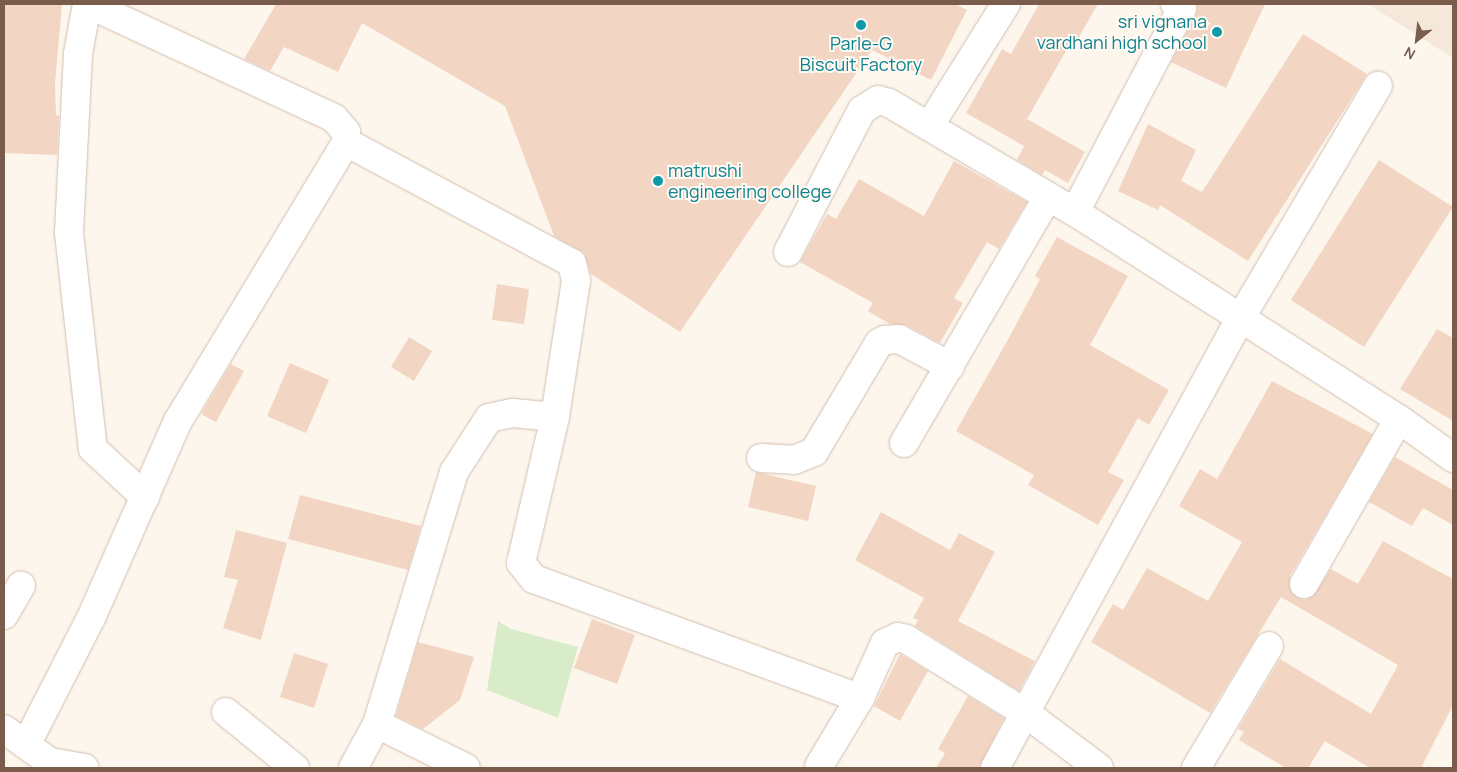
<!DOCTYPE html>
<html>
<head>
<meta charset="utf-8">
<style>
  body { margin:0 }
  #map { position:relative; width:1457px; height:772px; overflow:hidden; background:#fdf6ec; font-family:Manrope,sans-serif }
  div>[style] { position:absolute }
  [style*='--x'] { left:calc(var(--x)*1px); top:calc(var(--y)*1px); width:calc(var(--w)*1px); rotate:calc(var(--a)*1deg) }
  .residential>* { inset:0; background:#f5e8da }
  .green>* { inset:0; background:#d8ecc9 }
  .building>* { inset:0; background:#f3d5c3 }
  .roads { filter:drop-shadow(0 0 1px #d1beb0) drop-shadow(0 0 1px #d1beb0) }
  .minor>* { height:28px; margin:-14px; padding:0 14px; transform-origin:14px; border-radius:14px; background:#fff }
  .dots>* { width:14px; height:14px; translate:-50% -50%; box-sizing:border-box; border:2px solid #fffaf3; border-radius:50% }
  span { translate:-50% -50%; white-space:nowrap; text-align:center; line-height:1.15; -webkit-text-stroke:4px #fffaf3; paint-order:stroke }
  .culture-label { font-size:18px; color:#0d838f }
  .right { translate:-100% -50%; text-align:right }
  .left { translate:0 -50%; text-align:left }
  .frame { position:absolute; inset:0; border:5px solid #7a5c4d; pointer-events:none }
  .north { position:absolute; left:1392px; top:15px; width:50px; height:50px; -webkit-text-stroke:4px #fffaf3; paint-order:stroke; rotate:209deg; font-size:14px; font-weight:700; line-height:20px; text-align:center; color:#7a5c4d }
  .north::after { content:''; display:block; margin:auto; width:18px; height:22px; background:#7a5c4d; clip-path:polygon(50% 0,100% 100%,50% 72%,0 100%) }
</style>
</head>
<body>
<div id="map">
  <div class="residential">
    <i style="clip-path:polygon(1368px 4px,1453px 4px,1453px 58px)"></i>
  </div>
  <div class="green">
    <i style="clip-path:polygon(498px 621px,511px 629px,578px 647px,558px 718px,487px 690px)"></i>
  </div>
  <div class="building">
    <i style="clip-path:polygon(4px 4px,62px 4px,55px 83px,56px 115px,59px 116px,57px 155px,4px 153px)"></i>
    <i style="clip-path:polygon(276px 4px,955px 4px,967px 10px,931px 80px,872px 50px,680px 332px,591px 274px,584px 253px,554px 236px,505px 106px,362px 23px,338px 72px,284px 47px,270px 71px,244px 59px)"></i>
    <i style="clip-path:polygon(1039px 4px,1098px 4px,1071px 51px,1067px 49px,1027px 119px,1085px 152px,1068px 183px,1045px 170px,1042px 175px,1017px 160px,1024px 146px,966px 113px,1002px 49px,1011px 54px)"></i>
    <i style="clip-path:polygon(1197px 4px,1265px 4px,1226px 88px,1171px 62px,1196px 15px)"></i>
    <i style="clip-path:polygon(1303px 34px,1367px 74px,1248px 261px,1160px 205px,1158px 210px,1118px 191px,1148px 124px,1196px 150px,1181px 181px,1202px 192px)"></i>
    <i style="clip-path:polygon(1379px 160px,1453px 207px,1364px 347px,1291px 300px)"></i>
    <i style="clip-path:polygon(954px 161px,1027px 202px,999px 249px,987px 242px,954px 298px,963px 303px,940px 343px,906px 325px,890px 324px,868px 311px,873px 303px,800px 262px,827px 214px,836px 219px,859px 179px,924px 216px)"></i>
    <i style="clip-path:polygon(1057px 237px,1128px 276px,1090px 345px,1169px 390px,1149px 425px,1138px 418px,1108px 472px,1124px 480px,1098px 525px,1028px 485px,1034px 475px,956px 431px,1010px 336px,1040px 279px,1035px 276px)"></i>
    <i style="clip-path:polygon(497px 284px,529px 289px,524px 324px,492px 320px)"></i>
    <i style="clip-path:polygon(1437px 329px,1453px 338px,1453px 421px,1400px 389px)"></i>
    <i style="clip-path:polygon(409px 337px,432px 351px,414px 381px,391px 367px)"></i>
    <i style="clip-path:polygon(290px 363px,329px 380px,306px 433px,267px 416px)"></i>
    <i style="clip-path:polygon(231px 364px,244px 371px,216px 422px,201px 414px)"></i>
    <i style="clip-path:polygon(1272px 381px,1373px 434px,1290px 576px,1291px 592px,1304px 600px,1312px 597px,1331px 569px,1358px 584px,1383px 541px,1453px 579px,1453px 705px,1421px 768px,1370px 768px,1325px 741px,1308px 768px,1286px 768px,1239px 740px,1244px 732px,1238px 729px,1280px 659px,1371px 714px,1398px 665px,1281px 597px,1210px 713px,1091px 642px,1113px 604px,1123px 610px,1147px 568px,1208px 601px,1242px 542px,1179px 506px,1200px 469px,1217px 479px)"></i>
    <i style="clip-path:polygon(1395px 457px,1453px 490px,1453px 525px,1423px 508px,1412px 526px,1369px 502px)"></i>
    <i style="clip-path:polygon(756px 472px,816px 486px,808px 521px,748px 507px)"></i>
    <i style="clip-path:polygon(300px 495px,421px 526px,408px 570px,288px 539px)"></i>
    <i style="clip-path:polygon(881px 512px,950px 550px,959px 533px,995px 552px,958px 621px,1035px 661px,1019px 691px,915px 626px,918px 620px,913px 618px,924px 598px,855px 560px)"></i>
    <i style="clip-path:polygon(236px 530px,287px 543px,261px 640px,223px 628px,238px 580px,224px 577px)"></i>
    <i style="clip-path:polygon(592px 619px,635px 635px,617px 684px,574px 668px)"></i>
    <i style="clip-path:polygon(418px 642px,474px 657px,460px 700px,423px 729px,396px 716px)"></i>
    <i style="clip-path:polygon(294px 653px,328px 664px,314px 708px,280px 697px)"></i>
    <i style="clip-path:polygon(900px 654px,928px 671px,900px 721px,874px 706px)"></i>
    <i style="clip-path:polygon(968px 696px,1004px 718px,979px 768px,936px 768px,945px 753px,938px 749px)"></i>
  </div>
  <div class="roads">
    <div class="minor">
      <i style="--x:87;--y:4;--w:51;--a:100.2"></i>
      <i style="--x:78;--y:54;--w:179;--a:92.9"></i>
      <i style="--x:69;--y:233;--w:217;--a:83.7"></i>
      <i style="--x:93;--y:449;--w:71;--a:42.7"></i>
      <i style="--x:930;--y:125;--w:143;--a:-57.9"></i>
      <i style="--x:346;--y:142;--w:256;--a:28.2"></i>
      <i style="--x:572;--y:263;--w:18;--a:77"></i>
      <i style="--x:576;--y:281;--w:138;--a:98.8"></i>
      <i style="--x:1075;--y:212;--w:230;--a:-62.3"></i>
      <i style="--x:1182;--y:8;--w:8;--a:-150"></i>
      <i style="--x:788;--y:252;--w:160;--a:-62.5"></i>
      <i style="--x:862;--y:110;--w:19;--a:-32"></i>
      <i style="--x:878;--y:100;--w:11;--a:15"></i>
      <i style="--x:889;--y:103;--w:216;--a:30.4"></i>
      <i style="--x:1075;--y:212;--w:384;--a:32.6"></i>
      <i style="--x:1399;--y:419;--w:67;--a:35.8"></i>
      <i style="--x:904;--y:443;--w:284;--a:-59.7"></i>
      <i style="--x:761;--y:458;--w:33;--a:3"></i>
      <i style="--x:794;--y:460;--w:22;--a:-22"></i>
      <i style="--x:814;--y:452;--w:127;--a:-59.2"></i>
      <i style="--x:879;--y:343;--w:7;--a:-27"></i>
      <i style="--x:885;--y:340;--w:14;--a:-4"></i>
      <i style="--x:899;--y:339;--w:58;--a:27.9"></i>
      <i style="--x:1304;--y:584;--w:190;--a:-60.1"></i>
      <i style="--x:4;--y:615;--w:34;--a:-60"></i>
      <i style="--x:860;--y:698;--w:60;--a:-65.6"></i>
      <i style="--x:885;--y:643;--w:14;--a:-25"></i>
      <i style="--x:898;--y:637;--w:8;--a:14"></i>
      <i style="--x:906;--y:639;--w:142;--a:31.8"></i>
      <i style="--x:1027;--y:714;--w:90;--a:36.9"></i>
      <i style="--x:226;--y:712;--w:89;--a:39.1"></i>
      <i style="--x:377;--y:724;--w:99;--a:26.3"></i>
      <i style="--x:4;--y:729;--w:57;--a:35.7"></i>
      <i style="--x:50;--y:762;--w:35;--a:10"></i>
      <i style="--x:26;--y:745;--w:143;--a:-62.9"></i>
      <i style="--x:91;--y:618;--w:215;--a:-66.2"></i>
      <i style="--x:178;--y:421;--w:326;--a:-58.9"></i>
      <i style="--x:346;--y:142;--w:10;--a:-90"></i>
      <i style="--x:346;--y:132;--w:18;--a:-131"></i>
      <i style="--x:334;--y:118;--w:271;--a:-155.1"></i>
      <i style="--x:353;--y:768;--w:50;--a:-61.4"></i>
      <i style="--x:377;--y:724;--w:264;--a:-73"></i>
      <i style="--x:454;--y:472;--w:64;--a:-57.1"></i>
      <i style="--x:489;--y:418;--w:25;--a:-12"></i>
      <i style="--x:513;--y:413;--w:42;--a:5.4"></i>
      <i style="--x:555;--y:417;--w:150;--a:103.1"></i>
      <i style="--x:521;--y:563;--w:21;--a:51"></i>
      <i style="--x:534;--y:579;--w:347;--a:20.1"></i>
      <i style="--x:860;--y:698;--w:79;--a:121.1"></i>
      <i style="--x:995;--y:768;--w:511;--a:-61.38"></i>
      <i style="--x:1240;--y:319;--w:271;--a:-59.4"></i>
      <i style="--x:1196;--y:768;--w:142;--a:-59.1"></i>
    </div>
  </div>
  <div class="dots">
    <i style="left:861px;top:25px;background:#0f9aa8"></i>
    <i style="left:1217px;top:32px;background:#0f9aa8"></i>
    <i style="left:658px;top:181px;background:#0f9aa8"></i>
  </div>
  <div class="culture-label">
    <span class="right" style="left:1207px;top:32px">sri vignana<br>vardhani high school</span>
    <span style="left:861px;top:54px">Parle-G<br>Biscuit Factory</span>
    <span class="left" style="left:668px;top:181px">matrushi<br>engineering college</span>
  </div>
  <div class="frame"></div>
  <div class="north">N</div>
</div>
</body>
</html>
